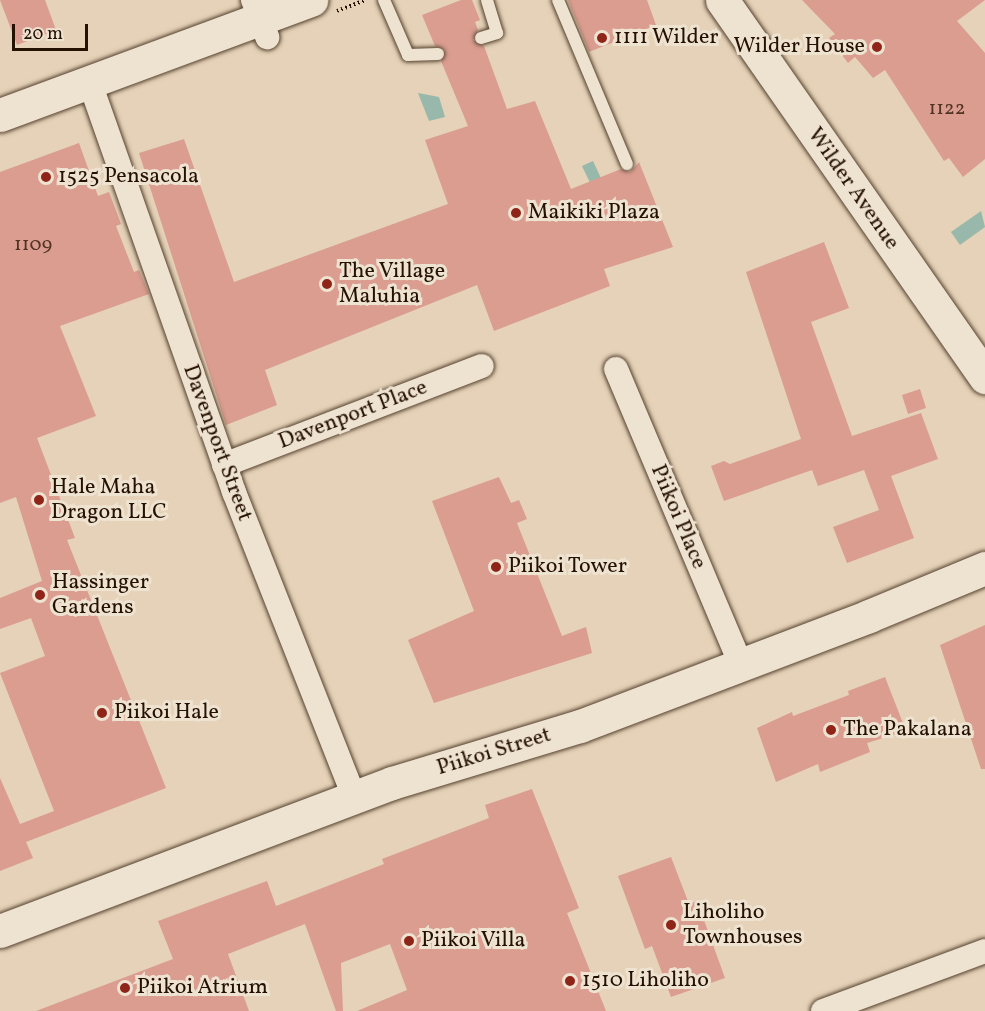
<!DOCTYPE html>
<html>
<head>
<meta charset="utf-8">
<style>
  body { margin:0 }
  #map { position:relative; width:985px; height:1011px; overflow:hidden; background:#e5d2b8; font-family:Vollkorn,serif }
  div>[style] { position:absolute }
  [style*='--x'] { left:calc(var(--x)*1px); top:calc(var(--y)*1px); width:calc(var(--w)*1px); rotate:calc(var(--a)*1deg) }
  .water>* { inset:0; background:#97b8aa }
  .building>* { inset:0; background:#da9d90 }
  .path>* { height:4px; margin-top:-2px; transform-origin:0; background:repeating-linear-gradient(90deg,#251100 0 1.5px,transparent 0 4.5px) }
  .roads { filter:drop-shadow(0 0 2px #55412e) drop-shadow(0 0 2px #55412e) }
  .service>* { height:12px; margin:-6px; padding:0 6px; transform-origin:6px; border-radius:6px; background:#eee2d1 }
  .minor>* { height:24px; margin:-12px; padding:0 12px; transform-origin:12px; border-radius:12px; background:#eee2d1 }
  .secondary>* { height:33px; margin:-16.5px; padding:0 16.5px; transform-origin:16.5px; border-radius:16.5px; background:#eee2d1 }
  .dots>* { width:16px; height:16px; translate:-50% -50%; box-sizing:border-box; border:3px solid #eee2d1; border-radius:50% }
  span { translate:-50% -50%; white-space:nowrap; text-align:center; line-height:1.15; -webkit-text-stroke:6px #eee2d1; paint-order:stroke }
  .number-label { font-size:20px; color:#523424 }
  .number-label span { -webkit-text-stroke-width:0 }
  .poi-label { font-size:22px; color:#251100 }
  .left { translate:0 -50%; text-align:left }
  .right { translate:-100% -50%; text-align:right }
  .street-label { font-size:22px; color:#251100 }
  .scale { position:absolute; left:12px; top:24px; width:76px; height:27px; box-sizing:border-box; border:3px solid #251100; border-top:0; padding-left:8px; font-size:18px; line-height:21px; white-space:nowrap; color:#251100; -webkit-text-stroke:4px #eee2d1; paint-order:stroke }
</style>
</head>
<body>
<div id="map">
  <div class="water">
    <i style="clip-path:polygon(418px 93px,439px 97px,445px 117px,429px 121px)"></i>
    <i style="clip-path:polygon(593px 161px,606px 189px,595px 193px,582px 166px)"></i>
    <i style="clip-path:polygon(981px 211px,985px 227px,960px 245px,951px 232px)"></i>
  </div>
  <div class="building">
    <i style="clip-path:polygon(0 0,45px 0,56px 30px,17px 45px)"></i>
    <i style="clip-path:polygon(461px 0,472px 0,480px 20px,475px 22px,478px 30px,473px 40px,484px 46px,507px 109px,535px 101px,571px 189px,621px 169px,630px 172px,639px 162px,673px 247px,604px 269px,610px 286px,494px 331px,477px 285px,265px 370px,277px 405px,226px 425px,139px 153px,184px 139px,234px 282px,448px 204px,425px 140px,468px 126px,441px 61px,445px 50px,435px 46px,422px 15px)"></i>
    <i style="clip-path:polygon(568px 0,647px 0,656px 25px,589px 52px)"></i>
    <i style="clip-path:polygon(802px 0,985px 0,957px 21px,985px 53px,985px 159px,963px 177px,949px 158px,944px 161px,885px 70px,873px 78px,855px 57px,848px 63px,829px 38px,835px 34px)"></i>
    <i style="clip-path:polygon(79px 143px,98px 196px,109px 192px,121px 224px,116px 226px,134px 272px,139px 270px,149px 294px,60px 326px,96px 416px,37px 438px,75px 538px,67px 540px,166px 788px,26px 842px,33px 858px,0 871px,0 778px,20px 824px,54px 811px,0 673px,45px 656px,31px 618px,0 629px,0 598px,42px 581px,16px 497px,0 503px,0 172px)"></i>
    <i style="clip-path:polygon(824px 242px,849px 308px,811px 322px,852px 436px,921px 413px,938px 459px,891px 476px,914px 538px,847px 563px,833px 527px,879px 510px,864px 470px,818px 486px,812px 470px,724px 501px,711px 466px,724px 461px,730px 464px,801px 439px,746px 272px)"></i>
    <i style="clip-path:polygon(920px 389px,926px 408px,908px 414px,902px 395px)"></i>
    <i style="clip-path:polygon(499px 477px,511px 503px,519px 500px,527px 519px,517px 523px,562px 636px,586px 627px,592px 653px,434px 703px,408px 640px,474px 611px,432px 501px)"></i>
    <i style="clip-path:polygon(985px 625px,985px 769px,981px 769px,940px 645px)"></i>
    <i style="clip-path:polygon(885px 677px,906px 731px,867px 743px,870px 752px,820px 772px,818px 764px,776px 782px,757px 728px,792px 712px,793px 716px,849px 695px,848px 691px)"></i>
    <i style="clip-path:polygon(532px 789px,579px 908px,567px 913px,606px 1011px,357px 1011px,407px 990px,390px 944px,341px 963px,343px 1011px,336px 1011px,305px 924px,228px 954px,249px 1011px,36px 1011px,173px 959px,158px 921px,267px 881px,276px 906px,384px 864px,382px 859px,489px 818px,485px 805px)"></i>
    <i style="clip-path:polygon(671px 857px,689px 904px,697px 901px,725px 978px,671px 997px,652px 946px,645px 949px,618px 876px)"></i>
  </div>
  <div class="path">
    <i style="--x:337;--y:11;--w:31;--a:-21"></i>
  </div>
  <div class="roads">
    <div class="service">
      <i style="--x:384;--y:0;--w:60;--a:66.4"></i>
      <i style="--x:408;--y:55;--w:30;--a:-2"></i>
      <i style="--x:558;--y:0;--w:178;--a:67.2"></i>
      <i style="--x:481;--y:38;--w:17;--a:-17"></i>
      <i style="--x:497;--y:33;--w:34;--a:-107"></i>
    </div>
    <div class="minor">
      <i style="--x:253;--y:0;--w:40;--a:69"></i>
      <i style="--x:90;--y:83;--w:434;--a:70.6"></i>
      <i style="--x:234;--y:492;--w:330;--a:68.5"></i>
      <i style="--x:616;--y:369;--w:321;--a:67.1"></i>
      <i style="--x:224;--y:465;--w:276;--a:-21"></i>
      <i style="--x:823;--y:1011;--w:173;--a:-20.3"></i>
    </div>
    <div class="secondary">
      <i style="--x:722;--y:0;--w:460;--a:55.1"></i>
      <i style="--x:0;--y:115;--w:332;--a:-20.3"></i>
      <i style="--x:0;--y:931;--w:419;--a:-20.7"></i>
      <i style="--x:392;--y:783;--w:196;--a:-16.9"></i>
      <i style="--x:580;--y:726;--w:309;--a:-20.8"></i>
      <i style="--x:869;--y:616;--w:126;--a:-22.5"></i>
    </div>
  </div>
  <div class="dots">
    <i style="left:602px;top:38px;background:#8f2418"></i>
    <i style="left:877px;top:47px;background:#8f2418"></i>
    <i style="left:46px;top:177px;background:#8f2418"></i>
    <i style="left:516px;top:213px;background:#8f2418"></i>
    <i style="left:327px;top:284px;background:#8f2418"></i>
    <i style="left:39px;top:500px;background:#8f2418"></i>
    <i style="left:496px;top:567px;background:#8f2418"></i>
    <i style="left:40px;top:595px;background:#8f2418"></i>
    <i style="left:102px;top:713px;background:#8f2418"></i>
    <i style="left:831px;top:730px;background:#8f2418"></i>
    <i style="left:671px;top:925px;background:#8f2418"></i>
    <i style="left:409px;top:941px;background:#8f2418"></i>
    <i style="left:570px;top:981px;background:#8f2418"></i>
    <i style="left:125px;top:988px;background:#8f2418"></i>
  </div>
  <div class="number-label">
    <span style="left:947px;top:109px">1122</span>
    <span style="left:33px;top:245px">1109</span>
  </div>
  <div class="poi-label">
    <span class="left" style="left:614px;top:38px">1111 Wilder</span>
    <span class="right" style="left:865px;top:47px">Wilder House</span>
    <span class="left" style="left:58px;top:177px">1525 Pensacola</span>
    <span class="left" style="left:528px;top:213px">Maikiki Plaza</span>
    <span class="left" style="left:339px;top:284px">The Village<br>Maluhia</span>
    <span class="left" style="left:51px;top:500px">Hale Maha<br>Dragon LLC</span>
    <span class="left" style="left:508px;top:567px">Piikoi Tower</span>
    <span class="left" style="left:52px;top:595px">Hassinger<br>Gardens</span>
    <span class="left" style="left:114px;top:713px">Piikoi Hale</span>
    <span class="left" style="left:843px;top:730px">The Pakalana</span>
    <span class="left" style="left:683px;top:925px">Liholiho<br>Townhouses</span>
    <span class="left" style="left:421px;top:941px">Piikoi Villa</span>
    <span class="left" style="left:582px;top:981px">1510 Liholiho</span>
    <span class="left" style="left:137px;top:988px">Piikoi Atrium</span>
  </div>
  <div class="street-label">
    <span style="left:853px;top:189px;rotate:55deg">Wilder Avenue</span>
    <span style="left:353px;top:415px;rotate:-21deg">Davenport Place</span>
    <span style="left:217px;top:443px;rotate:70deg">Davenport Street</span>
    <span style="left:678px;top:517px;rotate:67deg">Piikoi Place</span>
    <span style="left:494px;top:752px;rotate:-17deg">Piikoi Street</span>
  </div>
  <div class="scale">20 m</div>
</div>
</body>
</html>
